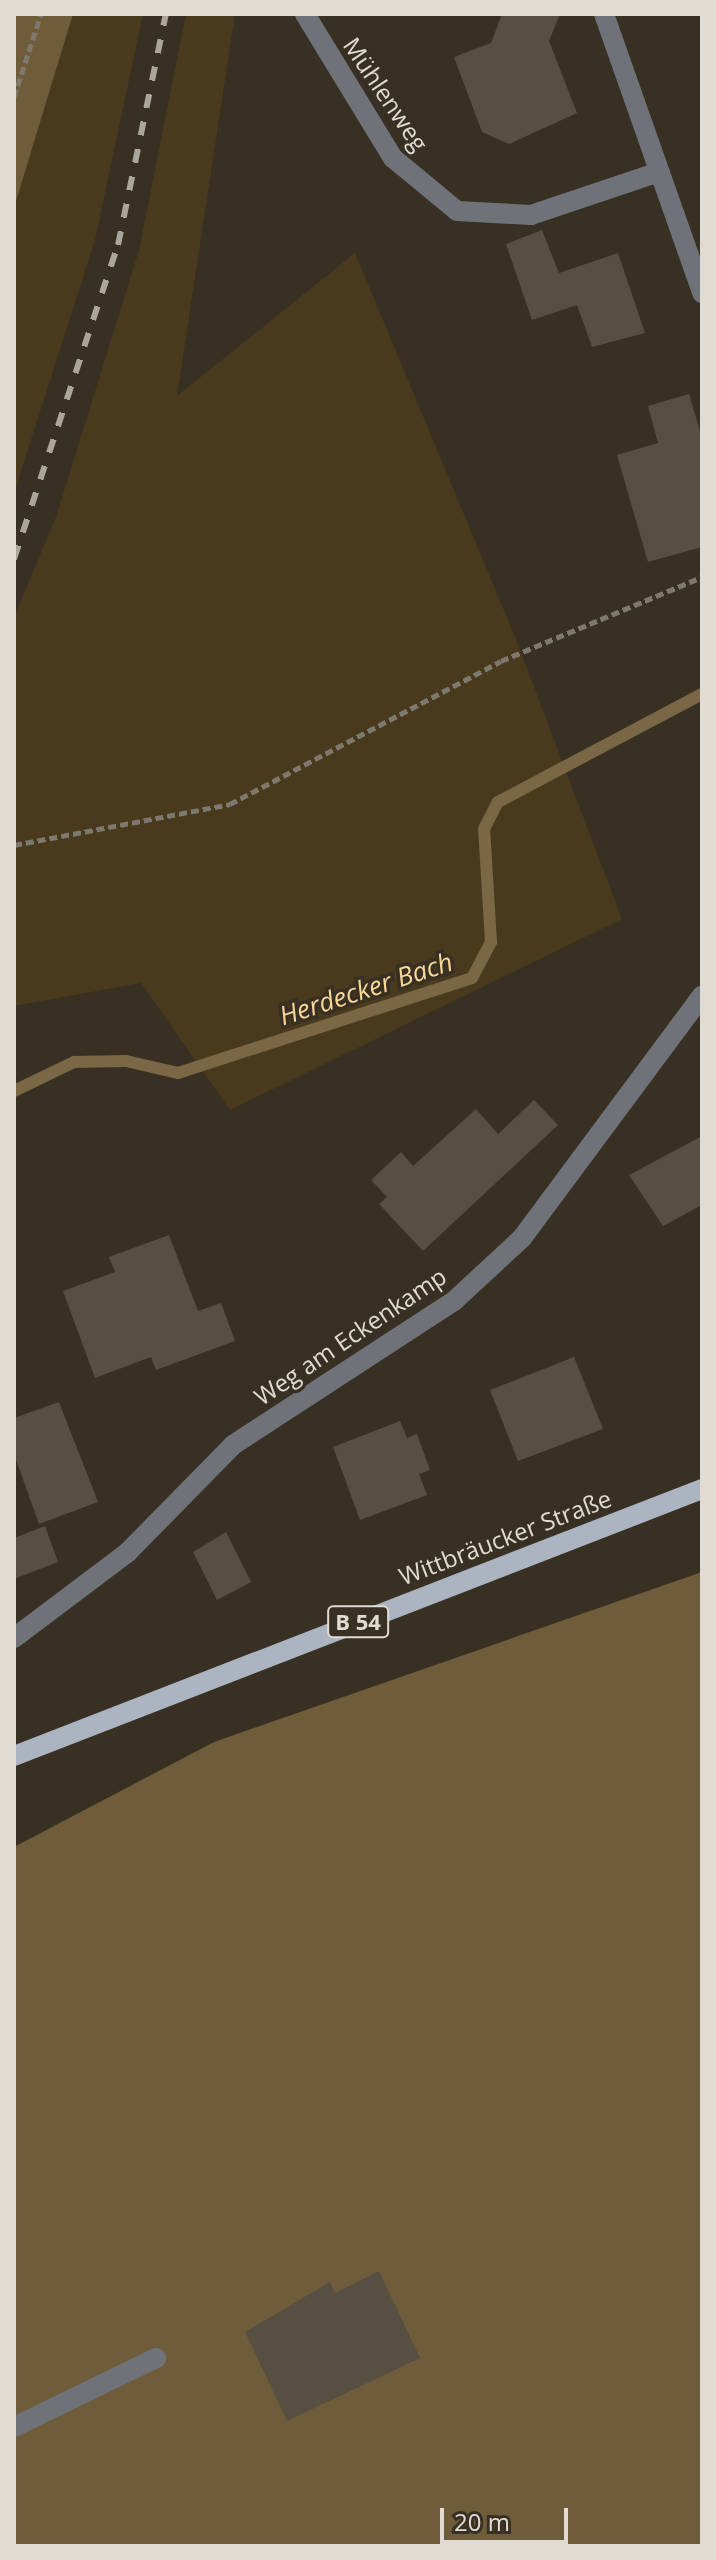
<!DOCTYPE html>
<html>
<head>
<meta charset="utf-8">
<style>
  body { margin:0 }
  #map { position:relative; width:716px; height:2560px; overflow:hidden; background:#373023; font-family:"Open Sans",sans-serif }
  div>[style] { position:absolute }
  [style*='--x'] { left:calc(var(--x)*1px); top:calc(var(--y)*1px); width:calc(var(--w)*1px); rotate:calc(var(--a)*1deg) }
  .green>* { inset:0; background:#4a3a1d }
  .forest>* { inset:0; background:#6f5c3a }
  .stream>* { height:12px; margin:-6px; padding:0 6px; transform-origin:6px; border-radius:6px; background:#7a6745 }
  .building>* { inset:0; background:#574f42 }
  .path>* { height:5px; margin-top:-2.5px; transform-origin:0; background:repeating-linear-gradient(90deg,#7e796e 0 8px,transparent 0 12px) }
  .minor>* { height:20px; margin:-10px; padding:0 10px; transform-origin:10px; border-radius:10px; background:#6f7379 }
  .major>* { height:20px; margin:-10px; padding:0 10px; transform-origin:10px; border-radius:10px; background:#abb4c0 }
  .rail>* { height:6px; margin-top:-3px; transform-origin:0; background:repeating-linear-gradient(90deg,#aba69c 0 14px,transparent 0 28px) }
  span { translate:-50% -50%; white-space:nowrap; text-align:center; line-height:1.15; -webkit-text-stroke:7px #373023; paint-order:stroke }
  .shield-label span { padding:2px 6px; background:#373023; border:2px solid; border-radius:6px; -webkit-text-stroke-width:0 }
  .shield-label { font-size:22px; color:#e0dcd4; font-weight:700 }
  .street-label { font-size:24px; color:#e0dcd4 }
  .water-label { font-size:26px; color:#f9d79b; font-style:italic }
  .frame { position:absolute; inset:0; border:16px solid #e0dcd4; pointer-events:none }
  .scale { position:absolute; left:440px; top:2508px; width:128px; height:36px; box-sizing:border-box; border:4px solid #e0dcd4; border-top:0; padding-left:10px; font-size:24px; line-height:28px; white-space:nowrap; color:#e0dcd4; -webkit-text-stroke:6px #373023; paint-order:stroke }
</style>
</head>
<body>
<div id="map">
  <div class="green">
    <i style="clip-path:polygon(73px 14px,143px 14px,95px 240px,14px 493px,14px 208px)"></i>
    <i style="clip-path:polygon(186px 14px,235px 14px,177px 396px,355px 253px,515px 637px,622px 919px,230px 1110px,141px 983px,14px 1006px,14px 617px,56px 517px,139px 250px)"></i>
  </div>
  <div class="forest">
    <i style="clip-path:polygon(14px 14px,73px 14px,14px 208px)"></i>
    <i style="clip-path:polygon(702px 1572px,702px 2546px,14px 2546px,14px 1847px,214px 1742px)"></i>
  </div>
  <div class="stream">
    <i style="--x:14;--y:1091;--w:67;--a:-25.8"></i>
    <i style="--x:74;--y:1062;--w:52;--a:-1.1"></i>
    <i style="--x:126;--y:1061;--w:53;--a:13"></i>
    <i style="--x:178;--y:1073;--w:309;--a:-17.9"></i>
    <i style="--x:472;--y:978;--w:41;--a:-62.2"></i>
    <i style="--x:491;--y:942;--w:113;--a:-93.5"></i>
    <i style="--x:484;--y:829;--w:30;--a:-63"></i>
    <i style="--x:498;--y:802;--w:231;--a:-27.9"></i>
  </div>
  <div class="building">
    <i style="clip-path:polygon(502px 14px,560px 14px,549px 41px,577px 113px,509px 144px,482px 132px,454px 57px,491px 43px)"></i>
    <i style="clip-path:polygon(542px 230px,559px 273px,618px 253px,645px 333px,592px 347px,577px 305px,532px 320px,506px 244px)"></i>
    <i style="clip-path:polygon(689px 394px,702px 438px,702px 547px,648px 562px,617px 455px,658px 443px,648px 406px)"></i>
    <i style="clip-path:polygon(534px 1100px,558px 1125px,423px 1251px,379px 1204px,387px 1197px,371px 1180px,401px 1152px,413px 1166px,476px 1109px,498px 1134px)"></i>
    <i style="clip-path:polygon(702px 1136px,702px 1205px,663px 1226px,629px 1175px)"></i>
    <i style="clip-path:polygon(169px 1235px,198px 1311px,221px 1303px,235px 1341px,156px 1370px,151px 1357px,95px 1378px,63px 1291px,115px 1272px,109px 1257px)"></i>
    <i style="clip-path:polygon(574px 1357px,603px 1429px,518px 1461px,490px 1390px)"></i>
    <i style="clip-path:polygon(59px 1402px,98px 1502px,39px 1524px,14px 1454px,14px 1418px)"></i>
    <i style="clip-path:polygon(400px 1421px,407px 1438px,417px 1434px,430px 1470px,419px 1474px,427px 1495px,360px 1520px,333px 1447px)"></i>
    <i style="clip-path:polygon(45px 1526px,58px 1562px,14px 1579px,14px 1538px)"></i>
    <i style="clip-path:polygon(226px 1532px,251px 1582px,217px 1600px,193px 1552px)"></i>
    <i style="clip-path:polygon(379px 2271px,420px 2358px,287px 2421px,245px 2332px,330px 2282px,335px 2293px)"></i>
  </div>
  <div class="path">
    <i style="--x:14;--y:97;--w:87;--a:-72"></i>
    <i style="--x:14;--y:845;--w:220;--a:-10.7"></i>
    <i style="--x:230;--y:804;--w:306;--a:-27.8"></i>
    <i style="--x:501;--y:661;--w:218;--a:-22.7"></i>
  </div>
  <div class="minor">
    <i style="--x:305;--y:14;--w:169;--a:58.6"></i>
    <i style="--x:393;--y:158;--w:83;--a:39.6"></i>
    <i style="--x:457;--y:211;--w:74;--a:3.1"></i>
    <i style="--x:531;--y:215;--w:135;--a:-18.6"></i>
    <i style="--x:604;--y:14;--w:296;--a:70.6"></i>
    <i style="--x:14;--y:1638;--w:143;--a:-37"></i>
    <i style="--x:128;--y:1552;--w:150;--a:-45.5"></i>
    <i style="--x:233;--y:1445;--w:264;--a:-33.1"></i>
    <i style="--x:454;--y:1301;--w:93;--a:-42.8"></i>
    <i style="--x:522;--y:1238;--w:302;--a:-53.4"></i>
    <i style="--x:14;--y:2427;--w:158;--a:-25.9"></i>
  </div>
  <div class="major">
    <i style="--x:14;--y:1756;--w:738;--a:-21.21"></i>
  </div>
  <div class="rail">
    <i style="--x:14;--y:559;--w:331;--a:-71.7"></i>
    <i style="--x:118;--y:245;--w:236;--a:-78.3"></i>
  </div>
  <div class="shield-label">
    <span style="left:358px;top:1622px">B 54</span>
  </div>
  <div class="street-label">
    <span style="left:386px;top:94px;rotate:56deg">Mühlenweg</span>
    <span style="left:350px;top:1336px;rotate:-34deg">Weg am Eckenkamp</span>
    <span style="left:505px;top:1537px;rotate:-21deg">Wittbräucker Straße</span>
  </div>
  <div class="water-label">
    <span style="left:366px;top:989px;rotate:-18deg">Herdecker Bach</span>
  </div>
  <div class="frame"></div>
  <div class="scale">20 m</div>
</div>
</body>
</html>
